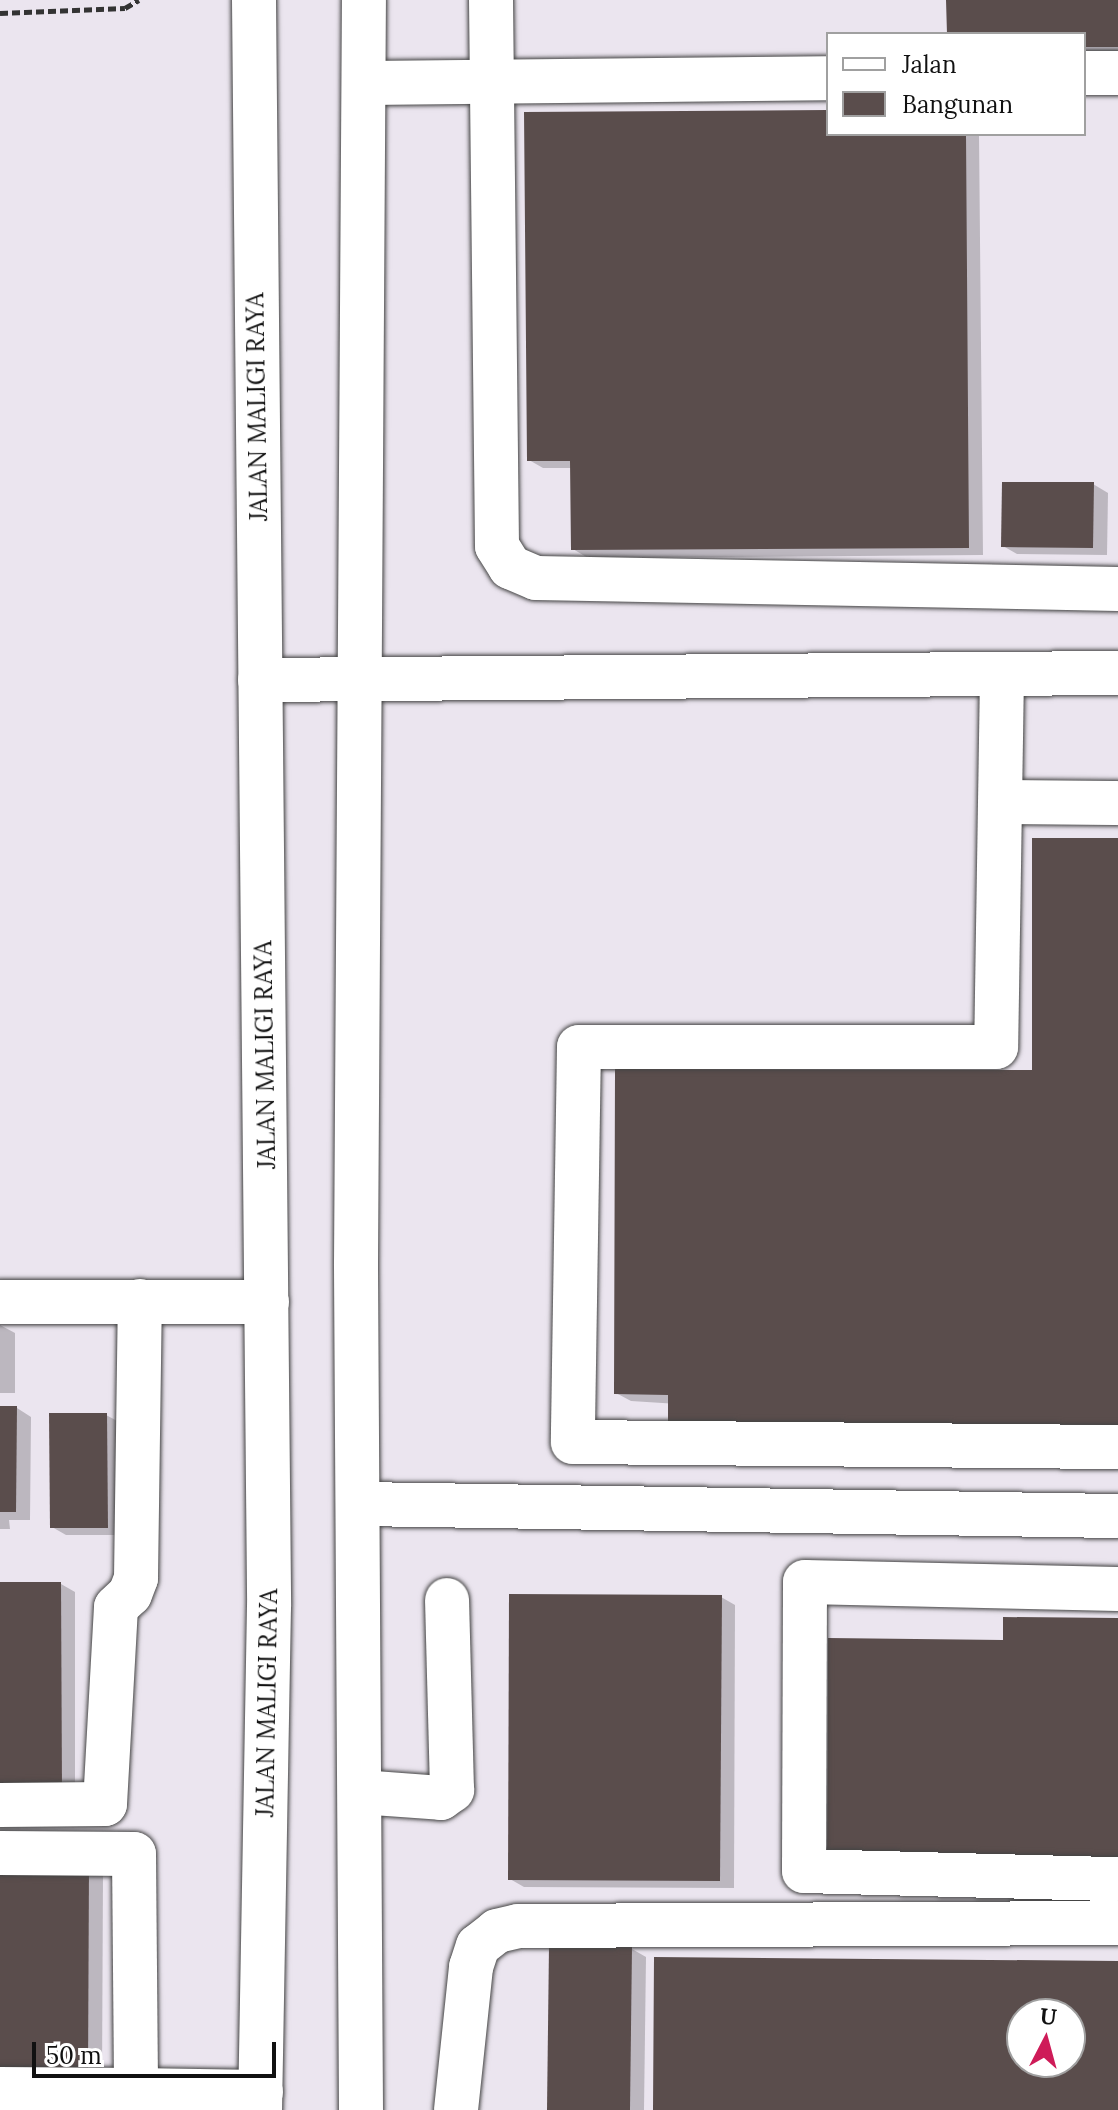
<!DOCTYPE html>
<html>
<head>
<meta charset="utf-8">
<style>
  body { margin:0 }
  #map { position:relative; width:1118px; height:2110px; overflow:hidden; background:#fffaf4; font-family:Lora,serif }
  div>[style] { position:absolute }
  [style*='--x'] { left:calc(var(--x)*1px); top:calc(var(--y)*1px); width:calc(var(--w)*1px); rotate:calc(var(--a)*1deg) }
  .industrial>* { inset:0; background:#ebe5ef }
  .shadow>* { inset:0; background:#0003 }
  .building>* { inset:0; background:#5a4d4c }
  .path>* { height:5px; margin-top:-2.5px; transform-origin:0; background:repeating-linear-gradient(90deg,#333 0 8px,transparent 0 12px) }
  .roads { filter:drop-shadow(0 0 2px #444) drop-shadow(0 0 2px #444) }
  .minor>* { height:44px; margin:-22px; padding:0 22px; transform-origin:22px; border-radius:22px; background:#fff }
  span { translate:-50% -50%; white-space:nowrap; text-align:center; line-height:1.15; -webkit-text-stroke:8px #fff; paint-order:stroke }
  .street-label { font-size:24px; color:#111 }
  .legend { position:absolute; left:826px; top:32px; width:260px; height:104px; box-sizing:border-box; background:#fff; border:2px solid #a0a0a0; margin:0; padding:10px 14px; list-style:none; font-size:24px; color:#111 }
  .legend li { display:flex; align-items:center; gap:16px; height:40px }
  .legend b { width:40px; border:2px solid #a0a0a0 }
  .north { position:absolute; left:1006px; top:1998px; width:80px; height:80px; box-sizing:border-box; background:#fff; border:2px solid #a0a0a0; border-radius:50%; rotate:6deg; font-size:22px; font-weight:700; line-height:32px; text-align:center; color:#111 }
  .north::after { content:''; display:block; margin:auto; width:28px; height:36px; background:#ce1b58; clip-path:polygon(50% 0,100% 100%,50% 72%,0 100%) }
  .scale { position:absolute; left:32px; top:2042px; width:244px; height:36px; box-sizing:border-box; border:4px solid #111; border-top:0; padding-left:10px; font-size:24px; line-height:28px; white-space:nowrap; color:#111; -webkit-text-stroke:6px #fff; paint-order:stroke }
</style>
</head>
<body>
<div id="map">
  <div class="industrial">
    <i style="clip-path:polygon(evenodd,0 0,1118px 0,1118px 2110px,0 2110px,0 0,828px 34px,1084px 34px,1084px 134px,828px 134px,828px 34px,0 0,1022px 2014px,1070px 2014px,1070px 2062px,1022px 2062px,1022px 2014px)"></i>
  </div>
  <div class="shadow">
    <i style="clip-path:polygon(948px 0,1118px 0,1118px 54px,1084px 55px,1084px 34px,949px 34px)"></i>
    <i style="clip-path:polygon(828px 112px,828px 134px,979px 134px,983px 555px,588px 558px,573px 549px,572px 468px,543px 468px,529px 460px)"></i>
    <i style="clip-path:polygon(1093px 484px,1108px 493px,1107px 555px,1017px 554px,1003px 546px)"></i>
    <i style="clip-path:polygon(1118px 840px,1118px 1432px,631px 1401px,616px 1393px,1034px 1072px)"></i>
    <i style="clip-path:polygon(0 1325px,15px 1333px,15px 1393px,0 1393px)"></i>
    <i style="clip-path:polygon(0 1408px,17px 1408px,31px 1417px,30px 1520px,9px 1520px,10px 1529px,0 1529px)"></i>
    <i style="clip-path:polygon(106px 1415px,121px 1423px,122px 1535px,66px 1535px,52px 1527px)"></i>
    <i style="clip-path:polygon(0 1584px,61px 1584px,75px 1592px,75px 1800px,0 1800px)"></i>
    <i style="clip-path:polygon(721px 1597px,735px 1605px,734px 1888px,524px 1887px,510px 1879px)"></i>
    <i style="clip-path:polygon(88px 1865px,103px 1873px,102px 2082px,0 2081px)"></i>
    <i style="clip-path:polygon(632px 1949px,646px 1957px,644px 2110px,549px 2110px)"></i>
  </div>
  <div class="building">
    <i style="clip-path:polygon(946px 0,1118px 0,1118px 47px,1084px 47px,1084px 34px,947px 34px)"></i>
    <i style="clip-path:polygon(828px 110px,828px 134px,966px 134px,969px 548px,571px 550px,570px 461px,527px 461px,524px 112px)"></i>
    <i style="clip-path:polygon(1002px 482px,1094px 482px,1093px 548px,1001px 547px)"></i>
    <i style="clip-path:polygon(1032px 838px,1118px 838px,1118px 1425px,668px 1423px,668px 1395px,614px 1394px,615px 1069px,1032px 1070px)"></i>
    <i style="clip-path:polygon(0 1406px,17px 1406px,16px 1512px,0 1512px)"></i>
    <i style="clip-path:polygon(49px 1413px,107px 1413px,108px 1528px,50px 1528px)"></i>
    <i style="clip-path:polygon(0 1582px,61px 1582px,62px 1792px,0 1793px)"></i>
    <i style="clip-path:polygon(509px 1594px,722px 1595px,720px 1881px,508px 1880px)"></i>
    <i style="clip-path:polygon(1003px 1617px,1118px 1618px,1118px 1862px,827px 1860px,828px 1638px,1003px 1640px)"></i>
    <i style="clip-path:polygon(0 1863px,89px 1863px,88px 2075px,0 2074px)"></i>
    <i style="clip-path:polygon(549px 1946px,632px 1947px,630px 2110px,547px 2110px)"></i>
    <i style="clip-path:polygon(evenodd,654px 1957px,1118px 1961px,1118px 2110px,653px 2110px,654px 1957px,1022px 2014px,1070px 2014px,1070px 2062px,1022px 2062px,1022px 2014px)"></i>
  </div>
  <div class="path">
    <i style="--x:0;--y:13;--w:125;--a:-2.3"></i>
    <i style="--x:125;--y:8;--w:16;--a:-30"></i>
  </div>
  <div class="roads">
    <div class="minor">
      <i style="--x:254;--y:0;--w:1606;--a:89.46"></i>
      <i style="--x:269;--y:1606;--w:504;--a:91.02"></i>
      <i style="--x:491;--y:0;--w:546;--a:89.37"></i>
      <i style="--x:497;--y:546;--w:25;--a:58"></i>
      <i style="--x:510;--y:567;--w:28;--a:23"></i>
      <i style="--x:536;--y:578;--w:582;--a:1.08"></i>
      <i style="--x:1084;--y:73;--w:34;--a:0"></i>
      <i style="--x:365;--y:83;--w:463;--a:-0.6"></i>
      <i style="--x:1002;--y:675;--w:372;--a:90.9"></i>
      <i style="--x:996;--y:1047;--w:417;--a:180"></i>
      <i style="--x:579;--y:1047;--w:395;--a:90.9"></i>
      <i style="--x:573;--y:1442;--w:545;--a:0.53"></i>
      <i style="--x:260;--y:680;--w:858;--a:-0.47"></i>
      <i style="--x:1001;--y:802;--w:117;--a:0.5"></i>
      <i style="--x:0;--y:1302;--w:267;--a:0"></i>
      <i style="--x:360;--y:1504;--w:758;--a:0.91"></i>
      <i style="--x:1118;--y:1589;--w:313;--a:-178.7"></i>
      <i style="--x:805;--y:1582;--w:289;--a:90.2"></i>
      <i style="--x:804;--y:1871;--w:314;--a:1.5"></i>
      <i style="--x:360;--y:1792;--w:81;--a:4.2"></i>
      <i style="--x:441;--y:1798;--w:14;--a:-36"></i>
      <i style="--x:452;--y:1790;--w:190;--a:-91.5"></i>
      <i style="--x:0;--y:1805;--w:105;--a:-0.5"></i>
      <i style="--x:105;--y:1804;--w:197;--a:-86.8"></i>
      <i style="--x:116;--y:1607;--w:19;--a:-43"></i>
      <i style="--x:130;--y:1594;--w:17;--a:-69"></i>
      <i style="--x:136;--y:1578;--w:277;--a:-89.2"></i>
      <i style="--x:0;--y:1853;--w:134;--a:0.4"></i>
      <i style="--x:134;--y:1854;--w:236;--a:89.5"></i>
      <i style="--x:136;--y:2090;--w:125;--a:0.9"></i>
      <i style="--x:0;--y:2089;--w:136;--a:0.4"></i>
      <i style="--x:361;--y:2110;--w:847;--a:-90.34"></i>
      <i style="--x:356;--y:1263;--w:1263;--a:-89.64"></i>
      <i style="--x:456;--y:2110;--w:144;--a:-84"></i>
      <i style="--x:471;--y:1967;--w:22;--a:-72"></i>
      <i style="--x:478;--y:1946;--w:24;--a:-38"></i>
      <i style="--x:497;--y:1931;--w:22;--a:-13"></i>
      <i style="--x:518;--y:1926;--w:600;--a:-0.29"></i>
    </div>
  </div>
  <div class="street-label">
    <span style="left:257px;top:407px;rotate:-91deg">JALAN MALIGI RAYA</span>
    <span style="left:265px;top:1055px;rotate:-91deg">JALAN MALIGI RAYA</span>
    <span style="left:267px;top:1703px;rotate:-89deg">JALAN MALIGI RAYA</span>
  </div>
  <ul class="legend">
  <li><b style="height:10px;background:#fff"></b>Jalan</li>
  <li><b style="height:22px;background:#5a4d4c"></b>Bangunan</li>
  </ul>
  <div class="north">U</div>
  <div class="scale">50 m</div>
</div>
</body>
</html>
